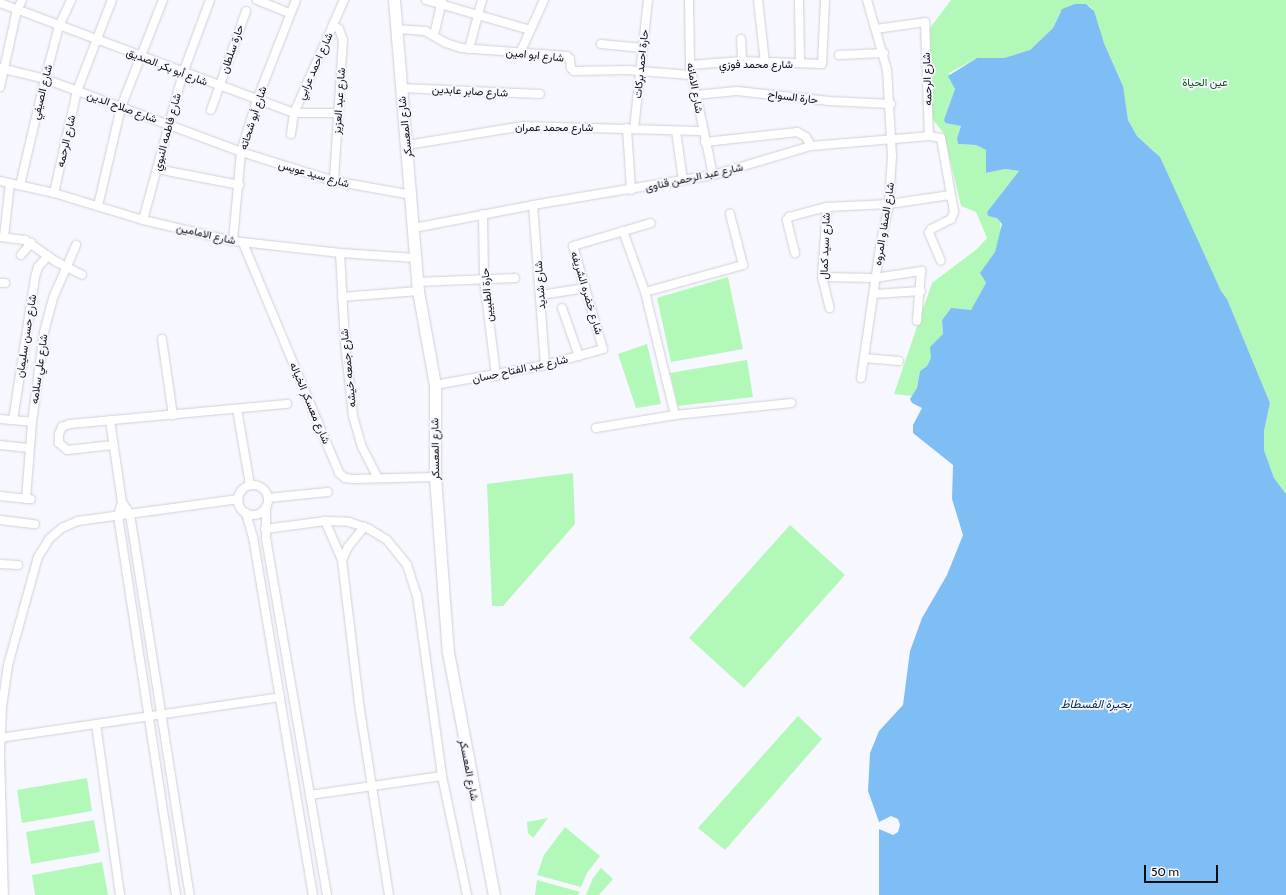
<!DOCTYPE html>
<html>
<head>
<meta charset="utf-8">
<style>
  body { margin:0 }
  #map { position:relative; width:1286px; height:895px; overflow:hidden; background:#f7f7ff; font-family:Cabin,Vazirmatn,sans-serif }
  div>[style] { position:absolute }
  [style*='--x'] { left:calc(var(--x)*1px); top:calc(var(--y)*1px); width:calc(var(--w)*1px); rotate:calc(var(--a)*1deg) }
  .green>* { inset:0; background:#b2f8b8 }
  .water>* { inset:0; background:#7ebef5 }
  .roads { filter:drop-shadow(0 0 1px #cfcfd8) drop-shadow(0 0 1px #cfcfd8) }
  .street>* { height:8px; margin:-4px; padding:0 4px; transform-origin:4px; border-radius:4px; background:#fff }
  .street>.ring { margin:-4px; padding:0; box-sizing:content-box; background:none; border:8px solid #fff; border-radius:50% }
  .secondary>* { height:11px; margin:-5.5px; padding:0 5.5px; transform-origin:5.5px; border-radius:5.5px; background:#fff }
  span { translate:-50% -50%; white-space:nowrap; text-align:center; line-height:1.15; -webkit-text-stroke:3.5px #f7f7ff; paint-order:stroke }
  .street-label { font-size:11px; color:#0e0e11 }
  .park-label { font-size:11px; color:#124c1e }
  .water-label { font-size:12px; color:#092d48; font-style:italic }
  .scale { position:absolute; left:1144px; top:865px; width:74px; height:18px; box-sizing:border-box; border:2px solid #0e0e11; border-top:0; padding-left:5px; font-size:12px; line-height:14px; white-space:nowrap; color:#0e0e11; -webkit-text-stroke:3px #f7f7ff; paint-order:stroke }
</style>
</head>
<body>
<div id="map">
  <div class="green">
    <i style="clip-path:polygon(951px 0,1286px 0,1286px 494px,1274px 478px,1264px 450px,1264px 431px,1270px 403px,1227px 299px,1221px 291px,1155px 152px,1137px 136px,1128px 120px,1122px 83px,1104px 43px,1092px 8px,1086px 4px,1060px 12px,1053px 28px,1030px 50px,1004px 58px,977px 58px,949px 73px,955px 89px,944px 121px,945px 123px,961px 126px,957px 138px,958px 144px,976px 145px,986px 150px,986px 173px,1005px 169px,1019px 171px,987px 212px,988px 216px,997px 217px,1000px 221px,1001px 232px,995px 252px,981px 275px,986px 283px,975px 306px,968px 312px,950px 309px,942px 320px,943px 334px,927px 366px,920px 371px,917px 388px,912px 396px,894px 394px,932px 283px,977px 249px,987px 238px,976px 212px,961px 206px,944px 134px,931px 117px,930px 28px)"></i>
    <i style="clip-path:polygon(728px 277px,743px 349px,671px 362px,657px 298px)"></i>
    <i style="clip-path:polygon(647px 344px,661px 404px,636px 408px,618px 354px)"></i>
    <i style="clip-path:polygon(747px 360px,753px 397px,678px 406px,670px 373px)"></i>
    <i style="clip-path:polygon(573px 473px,575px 524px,503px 606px,492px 606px,487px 484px)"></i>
    <i style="clip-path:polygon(790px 525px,845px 575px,744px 688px,689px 638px)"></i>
    <i style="clip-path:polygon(798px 716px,822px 739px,725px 850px,698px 828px)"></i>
    <i style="clip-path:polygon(87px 778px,92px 811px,22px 823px,17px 790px)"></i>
    <i style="clip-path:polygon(548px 818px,533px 838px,528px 833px,527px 822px)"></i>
    <i style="clip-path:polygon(94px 820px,100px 852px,31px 864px,26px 832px)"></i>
    <i style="clip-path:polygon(565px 827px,600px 856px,587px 873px,581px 887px,537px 875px,544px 855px)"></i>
    <i style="clip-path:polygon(102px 862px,108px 895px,35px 895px,32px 875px)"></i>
    <i style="clip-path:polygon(601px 868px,613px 879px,599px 895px,586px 895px,593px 878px)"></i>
    <i style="clip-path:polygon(537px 880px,580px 892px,578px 895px,535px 895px)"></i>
  </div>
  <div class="water">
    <i style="clip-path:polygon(1075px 4px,1086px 4px,1094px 11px,1104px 43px,1123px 86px,1128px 120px,1137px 136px,1160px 157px,1221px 291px,1227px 299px,1270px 403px,1264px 431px,1264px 450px,1274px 478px,1286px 494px,1286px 895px,879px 895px,879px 829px,893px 835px,898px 832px,900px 825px,898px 819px,891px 816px,879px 822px,868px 791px,870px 753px,879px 731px,903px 705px,910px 651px,922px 618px,947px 575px,963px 535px,952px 499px,953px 465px,913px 433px,913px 425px,922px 408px,912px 403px,910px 399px,917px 388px,920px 371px,927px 366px,931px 358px,930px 347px,943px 334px,942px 320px,951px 308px,971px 310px,986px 283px,980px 273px,995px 252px,1002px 224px,997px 218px,988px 216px,987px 212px,1019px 171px,1005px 169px,986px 173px,986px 150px,976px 145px,958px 144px,957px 138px,961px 126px,945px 123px,944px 120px,955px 89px,948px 76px,977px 58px,1004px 58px,1030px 50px,1053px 28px,1062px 9px)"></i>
  </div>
  <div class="roads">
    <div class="street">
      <i style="--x:257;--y:0;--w:35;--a:22"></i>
      <i style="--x:426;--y:0;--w:108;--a:16.1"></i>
      <i style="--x:689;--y:0;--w:65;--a:89.1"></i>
      <i style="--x:690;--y:65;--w:112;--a:78.2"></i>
      <i style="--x:758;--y:0;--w:62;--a:83.6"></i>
      <i style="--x:799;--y:0;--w:63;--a:89.1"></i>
      <i style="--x:0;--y:3;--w:314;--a:20.5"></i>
      <i style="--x:294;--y:113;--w:44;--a:0"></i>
      <i style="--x:333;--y:25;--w:7;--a:34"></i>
      <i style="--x:339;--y:29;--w:12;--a:70"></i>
      <i style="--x:343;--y:40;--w:141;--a:93.7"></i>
      <i style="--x:397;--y:29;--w:28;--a:4"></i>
      <i style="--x:425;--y:31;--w:24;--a:30"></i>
      <i style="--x:446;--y:43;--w:16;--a:18"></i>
      <i style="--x:461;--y:48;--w:106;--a:4.3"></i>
      <i style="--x:567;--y:56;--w:4;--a:45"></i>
      <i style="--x:570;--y:59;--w:9;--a:84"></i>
      <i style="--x:571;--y:68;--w:4;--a:45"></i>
      <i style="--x:574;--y:71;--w:53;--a:-1.1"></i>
      <i style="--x:627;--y:70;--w:64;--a:4.5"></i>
      <i style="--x:876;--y:29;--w:49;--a:-8.1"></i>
      <i style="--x:925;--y:22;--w:114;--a:88"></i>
      <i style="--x:434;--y:35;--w:36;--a:-77"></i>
      <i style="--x:741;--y:39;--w:22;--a:87"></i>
      <i style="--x:601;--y:44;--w:42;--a:5.4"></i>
      <i style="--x:469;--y:49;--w:51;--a:-75.1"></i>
      <i style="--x:520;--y:53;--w:58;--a:-65.6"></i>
      <i style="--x:839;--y:55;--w:45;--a:-2.5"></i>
      <i style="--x:690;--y:65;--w:52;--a:-4.4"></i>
      <i style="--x:742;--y:61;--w:80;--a:2.1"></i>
      <i style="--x:822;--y:64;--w:64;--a:-87.3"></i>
      <i style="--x:0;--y:68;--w:46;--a:13.7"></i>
      <i style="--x:45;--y:79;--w:209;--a:20.4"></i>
      <i style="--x:241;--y:152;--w:97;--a:17.3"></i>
      <i style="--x:334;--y:181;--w:79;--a:10.2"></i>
      <i style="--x:0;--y:87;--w:79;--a:-77.6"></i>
      <i style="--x:17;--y:10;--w:11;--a:-63"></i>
      <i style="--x:401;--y:88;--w:139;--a:2.5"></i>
      <i style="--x:695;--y:95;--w:42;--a:-5.4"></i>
      <i style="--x:737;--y:91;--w:93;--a:6.2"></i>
      <i style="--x:829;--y:101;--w:62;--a:2.8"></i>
      <i style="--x:211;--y:110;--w:105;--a:-70.5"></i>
      <i style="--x:627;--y:128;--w:62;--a:86.3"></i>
      <i style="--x:634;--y:129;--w:130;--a:-83.8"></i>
      <i style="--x:676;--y:131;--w:50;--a:82"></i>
      <i style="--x:291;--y:134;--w:21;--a:-82"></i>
      <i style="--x:294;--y:113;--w:124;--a:-66.1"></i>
      <i style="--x:705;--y:142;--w:93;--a:-6.2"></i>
      <i style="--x:797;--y:132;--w:10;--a:29"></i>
      <i style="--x:806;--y:137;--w:10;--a:61"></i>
      <i style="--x:407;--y:145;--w:118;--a:-9.3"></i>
      <i style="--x:523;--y:126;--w:180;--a:1.6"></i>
      <i style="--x:157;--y:169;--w:84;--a:11"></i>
      <i style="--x:0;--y:181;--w:55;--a:12.5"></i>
      <i style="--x:54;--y:193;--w:93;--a:16.9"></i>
      <i style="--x:143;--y:220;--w:92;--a:13.1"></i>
      <i style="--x:233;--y:241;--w:108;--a:6.4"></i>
      <i style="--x:340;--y:253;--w:76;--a:3.8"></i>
      <i style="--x:20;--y:185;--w:109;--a:-76.7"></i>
      <i style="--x:45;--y:79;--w:55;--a:-75.2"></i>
      <i style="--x:59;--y:26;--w:29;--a:-65"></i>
      <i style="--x:54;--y:193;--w:105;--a:-77.3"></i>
      <i style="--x:77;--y:91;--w:97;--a:-69"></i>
      <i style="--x:533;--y:205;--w:160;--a:85.7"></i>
      <i style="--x:98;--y:206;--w:102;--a:-76.9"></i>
      <i style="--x:121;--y:107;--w:115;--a:-68.6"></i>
      <i style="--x:827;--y:207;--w:70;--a:94.1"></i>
      <i style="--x:822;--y:277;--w:32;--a:76"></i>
      <i style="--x:483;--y:214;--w:65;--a:89.1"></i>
      <i style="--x:484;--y:279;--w:98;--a:82.9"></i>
      <i style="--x:143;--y:220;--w:152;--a:-74.8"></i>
      <i style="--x:183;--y:73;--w:78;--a:-69.7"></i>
      <i style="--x:414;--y:228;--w:121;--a:-10.9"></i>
      <i style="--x:533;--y:205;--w:182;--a:-9.5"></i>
      <i style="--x:713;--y:175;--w:102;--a:-16.5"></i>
      <i style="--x:811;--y:146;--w:118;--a:-4.8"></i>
      <i style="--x:929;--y:136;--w:12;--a:9"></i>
      <i style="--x:941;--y:138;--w:75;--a:80"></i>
      <i style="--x:954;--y:212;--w:8;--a:113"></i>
      <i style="--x:951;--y:219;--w:22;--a:153"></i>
      <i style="--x:931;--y:229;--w:4;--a:117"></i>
      <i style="--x:929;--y:233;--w:30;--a:67"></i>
      <i style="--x:623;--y:231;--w:65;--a:70.2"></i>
      <i style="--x:645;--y:292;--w:127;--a:76.3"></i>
      <i style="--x:0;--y:237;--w:25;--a:7"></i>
      <i style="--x:25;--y:240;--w:39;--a:35"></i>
      <i style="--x:57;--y:262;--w:28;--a:27"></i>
      <i style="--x:4;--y:237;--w:54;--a:-83.7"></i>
      <i style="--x:233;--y:241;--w:89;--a:-84.9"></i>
      <i style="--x:241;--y:152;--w:54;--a:-72.9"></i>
      <i style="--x:257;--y:100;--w:107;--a:-68.7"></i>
      <i style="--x:243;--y:243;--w:249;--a:67.3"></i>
      <i style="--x:339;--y:473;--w:8;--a:40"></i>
      <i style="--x:345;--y:478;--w:9;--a:6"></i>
      <i style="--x:354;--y:479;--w:81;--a:-1.4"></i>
      <i style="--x:340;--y:253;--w:90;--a:86.8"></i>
      <i style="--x:345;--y:343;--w:73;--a:83.7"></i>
      <i style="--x:353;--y:416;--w:32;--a:74"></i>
      <i style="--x:362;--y:447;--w:34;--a:63"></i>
      <i style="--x:795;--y:253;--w:34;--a:-104"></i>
      <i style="--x:787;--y:220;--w:4;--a:-56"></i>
      <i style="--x:789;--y:217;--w:39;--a:-15"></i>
      <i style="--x:827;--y:207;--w:62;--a:-2.8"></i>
      <i style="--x:889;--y:204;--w:62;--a:-8.4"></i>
      <i style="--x:21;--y:255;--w:16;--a:-50"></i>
      <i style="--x:822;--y:277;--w:53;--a:1.1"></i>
      <i style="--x:875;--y:278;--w:47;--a:-8.7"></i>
      <i style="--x:921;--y:271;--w:50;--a:94.6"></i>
      <i style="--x:417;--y:282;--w:98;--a:-2.3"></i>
      <i style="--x:0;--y:283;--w:5;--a:0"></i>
      <i style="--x:645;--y:292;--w:102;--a:-15.4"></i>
      <i style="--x:743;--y:265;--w:53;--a:-104.3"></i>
      <i style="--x:874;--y:294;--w:47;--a:-3.7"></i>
      <i style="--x:541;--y:295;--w:45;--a:-9"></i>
      <i style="--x:342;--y:297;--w:76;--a:-4.5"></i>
      <i style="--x:562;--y:308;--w:51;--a:70.5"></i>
      <i style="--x:162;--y:339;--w:77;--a:81.8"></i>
      <i style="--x:864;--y:358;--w:35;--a:5"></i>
      <i style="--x:861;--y:378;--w:132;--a:-81.7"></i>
      <i style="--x:880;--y:247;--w:44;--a:-78.2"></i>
      <i style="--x:889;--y:204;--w:48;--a:-86.4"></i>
      <i style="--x:892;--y:156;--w:86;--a:-93.3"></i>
      <i style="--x:887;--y:70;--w:73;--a:-105.9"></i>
      <i style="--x:435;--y:385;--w:112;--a:-10.3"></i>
      <i style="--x:545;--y:365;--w:60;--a:-15.4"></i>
      <i style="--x:603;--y:349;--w:107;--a:-106.2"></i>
      <i style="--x:573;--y:246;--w:81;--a:-16.4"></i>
      <i style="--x:237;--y:409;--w:77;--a:80.3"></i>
      <i style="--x:0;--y:419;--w:32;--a:5"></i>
      <i style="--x:13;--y:420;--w:144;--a:-81.2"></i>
      <i style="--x:35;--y:278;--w:11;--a:-75"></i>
      <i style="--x:38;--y:267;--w:15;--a:-48"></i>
      <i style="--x:110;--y:420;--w:83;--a:81.7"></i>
      <i style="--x:122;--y:502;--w:15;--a:106"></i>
      <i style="--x:118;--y:516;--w:383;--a:81.3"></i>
      <i style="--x:596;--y:428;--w:80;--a:-9.3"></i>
      <i style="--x:675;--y:415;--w:117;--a:-5.9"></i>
      <i style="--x:0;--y:445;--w:30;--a:6"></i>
      <i style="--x:113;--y:445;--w:46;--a:173.8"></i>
      <i style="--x:67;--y:450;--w:11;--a:-139"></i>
      <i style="--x:59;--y:443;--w:9;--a:-90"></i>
      <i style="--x:59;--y:434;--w:8;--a:-67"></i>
      <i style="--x:62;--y:427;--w:9;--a:-21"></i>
      <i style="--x:70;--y:424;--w:218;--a:-5.3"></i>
      <i class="ring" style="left:238px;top:485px;width:22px;height:22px"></i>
      <i style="--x:0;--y:496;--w:31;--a:6"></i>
      <i style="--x:268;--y:498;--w:60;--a:-5.7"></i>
      <i style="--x:26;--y:499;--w:77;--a:-85.5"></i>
      <i style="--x:32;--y:422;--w:91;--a:-82.4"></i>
      <i style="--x:44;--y:332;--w:35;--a:-75"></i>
      <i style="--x:53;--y:298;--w:58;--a:-66.5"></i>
      <i style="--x:122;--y:502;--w:14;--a:56"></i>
      <i style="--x:130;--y:514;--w:386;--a:81.1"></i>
      <i style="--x:266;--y:507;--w:31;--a:90"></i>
      <i style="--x:266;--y:538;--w:362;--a:80.3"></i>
      <i style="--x:246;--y:513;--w:25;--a:74"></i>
      <i style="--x:253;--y:537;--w:363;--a:80.5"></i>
      <i style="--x:0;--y:520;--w:35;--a:7"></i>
      <i style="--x:325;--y:521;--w:43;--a:66.4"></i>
      <i style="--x:342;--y:560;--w:151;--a:83.2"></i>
      <i style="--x:360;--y:710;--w:187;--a:81.1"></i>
      <i style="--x:265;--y:529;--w:61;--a:-7.6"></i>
      <i style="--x:325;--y:521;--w:24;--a:2"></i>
      <i style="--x:349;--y:522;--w:21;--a:19"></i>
      <i style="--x:369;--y:529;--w:21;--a:31"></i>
      <i style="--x:387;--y:540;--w:32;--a:51"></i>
      <i style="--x:407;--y:565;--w:32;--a:72"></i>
      <i style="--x:417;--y:595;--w:183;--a:82.1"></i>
      <i style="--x:442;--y:776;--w:122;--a:78.1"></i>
      <i style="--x:342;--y:560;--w:14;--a:-65"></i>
      <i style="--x:348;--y:547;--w:26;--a:-51"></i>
      <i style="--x:0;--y:564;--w:18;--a:3"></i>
      <i style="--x:96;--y:724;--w:173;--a:82"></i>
      <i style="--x:0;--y:738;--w:283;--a:-8.3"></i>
      <i style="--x:0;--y:752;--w:45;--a:-87.5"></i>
      <i style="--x:2;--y:707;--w:42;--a:-81.9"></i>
      <i style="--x:8;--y:665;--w:112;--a:-74.5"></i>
      <i style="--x:38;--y:557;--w:22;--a:-58"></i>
      <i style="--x:50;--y:538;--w:16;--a:-40"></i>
      <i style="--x:62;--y:528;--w:17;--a:-24"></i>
      <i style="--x:78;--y:521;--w:162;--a:-7.8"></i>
      <i style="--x:0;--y:755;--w:140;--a:88.4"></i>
      <i style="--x:310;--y:795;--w:133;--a:-8.2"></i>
    </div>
    <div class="secondary">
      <i style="--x:394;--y:0;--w:292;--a:85.3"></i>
      <i style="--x:418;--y:291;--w:96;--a:79.7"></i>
      <i style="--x:435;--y:385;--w:92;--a:90"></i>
      <i style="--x:435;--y:477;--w:175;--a:85.8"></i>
      <i style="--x:448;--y:652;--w:247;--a:79.3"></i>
    </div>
  </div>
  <div class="street-label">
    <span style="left:232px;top:49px;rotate:-71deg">حارة سلطان</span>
    <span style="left:535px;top:55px;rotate:6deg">شارع ابو امين</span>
    <span style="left:641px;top:64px;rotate:-84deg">حارة احمد بركات</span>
    <span style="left:756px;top:64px">شارع محمد فوزي</span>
    <span style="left:315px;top:66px;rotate:-66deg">شارع احمد عرابي</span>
    <span style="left:167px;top:67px;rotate:21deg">شارع أبو بكر الصديق</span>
    <span style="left:927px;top:79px;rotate:-92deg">شارع الرحمه</span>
    <span style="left:695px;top:88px;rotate:80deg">شارع الامانه</span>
    <span style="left:470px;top:91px;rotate:3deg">شارع صابر عابدين</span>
    <span style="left:42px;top:92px;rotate:-76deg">شارع الصيفي</span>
    <span style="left:793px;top:97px;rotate:7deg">حارة السواح</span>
    <span style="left:339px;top:101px;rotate:-86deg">شارع عبد العزيز</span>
    <span style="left:122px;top:107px;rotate:20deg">شارع صلاح الدين</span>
    <span style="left:253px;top:118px;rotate:-72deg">شارع أبو شحاته</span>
    <span style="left:405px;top:127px;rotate:-96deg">شارع المعسكر</span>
    <span style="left:554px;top:127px">شارع محمد عمران</span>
    <span style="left:167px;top:132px;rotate:-75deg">شارع فاطمه النبوي</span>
    <span style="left:66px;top:141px;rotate:-77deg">شارع الرحمه</span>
    <span style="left:314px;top:174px;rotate:16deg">شارع سيد عويس</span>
    <span style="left:694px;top:177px;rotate:-12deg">شارع عبد الرحمن قناوى</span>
    <span style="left:884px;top:224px;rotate:-81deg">شارع الصفا و المروه</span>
    <span style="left:206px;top:234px;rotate:13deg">شارع الامامين</span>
    <span style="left:825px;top:246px;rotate:-88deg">شارع سيد كمال</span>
    <span style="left:540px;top:285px;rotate:-94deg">شارع شديد</span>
    <span style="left:587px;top:293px;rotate:73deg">شارع خضره الشريفه</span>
    <span style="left:487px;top:295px;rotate:-95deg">حارة الطبيين</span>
    <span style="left:26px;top:336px;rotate:-81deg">شارع حسن سليمان</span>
    <span style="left:348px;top:368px;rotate:-96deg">شارع جمعه خيشه</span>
    <span style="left:39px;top:369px;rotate:-82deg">شارع علي سلامه</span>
    <span style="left:520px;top:369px;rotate:-12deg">شارع عبد الفتاح حسان</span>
    <span style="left:310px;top:403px;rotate:67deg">شارع معسكر الخياله</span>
    <span style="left:435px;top:449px;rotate:-91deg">شارع المعسكر</span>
    <span style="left:469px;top:770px;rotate:79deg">شارع المعسكر</span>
  </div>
  <div class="park-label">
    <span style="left:1205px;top:82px">عين الحياة</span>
  </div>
  <div class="water-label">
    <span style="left:1096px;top:704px">بحيرة الفسطاط</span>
  </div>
  <div class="scale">50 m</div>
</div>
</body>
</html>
